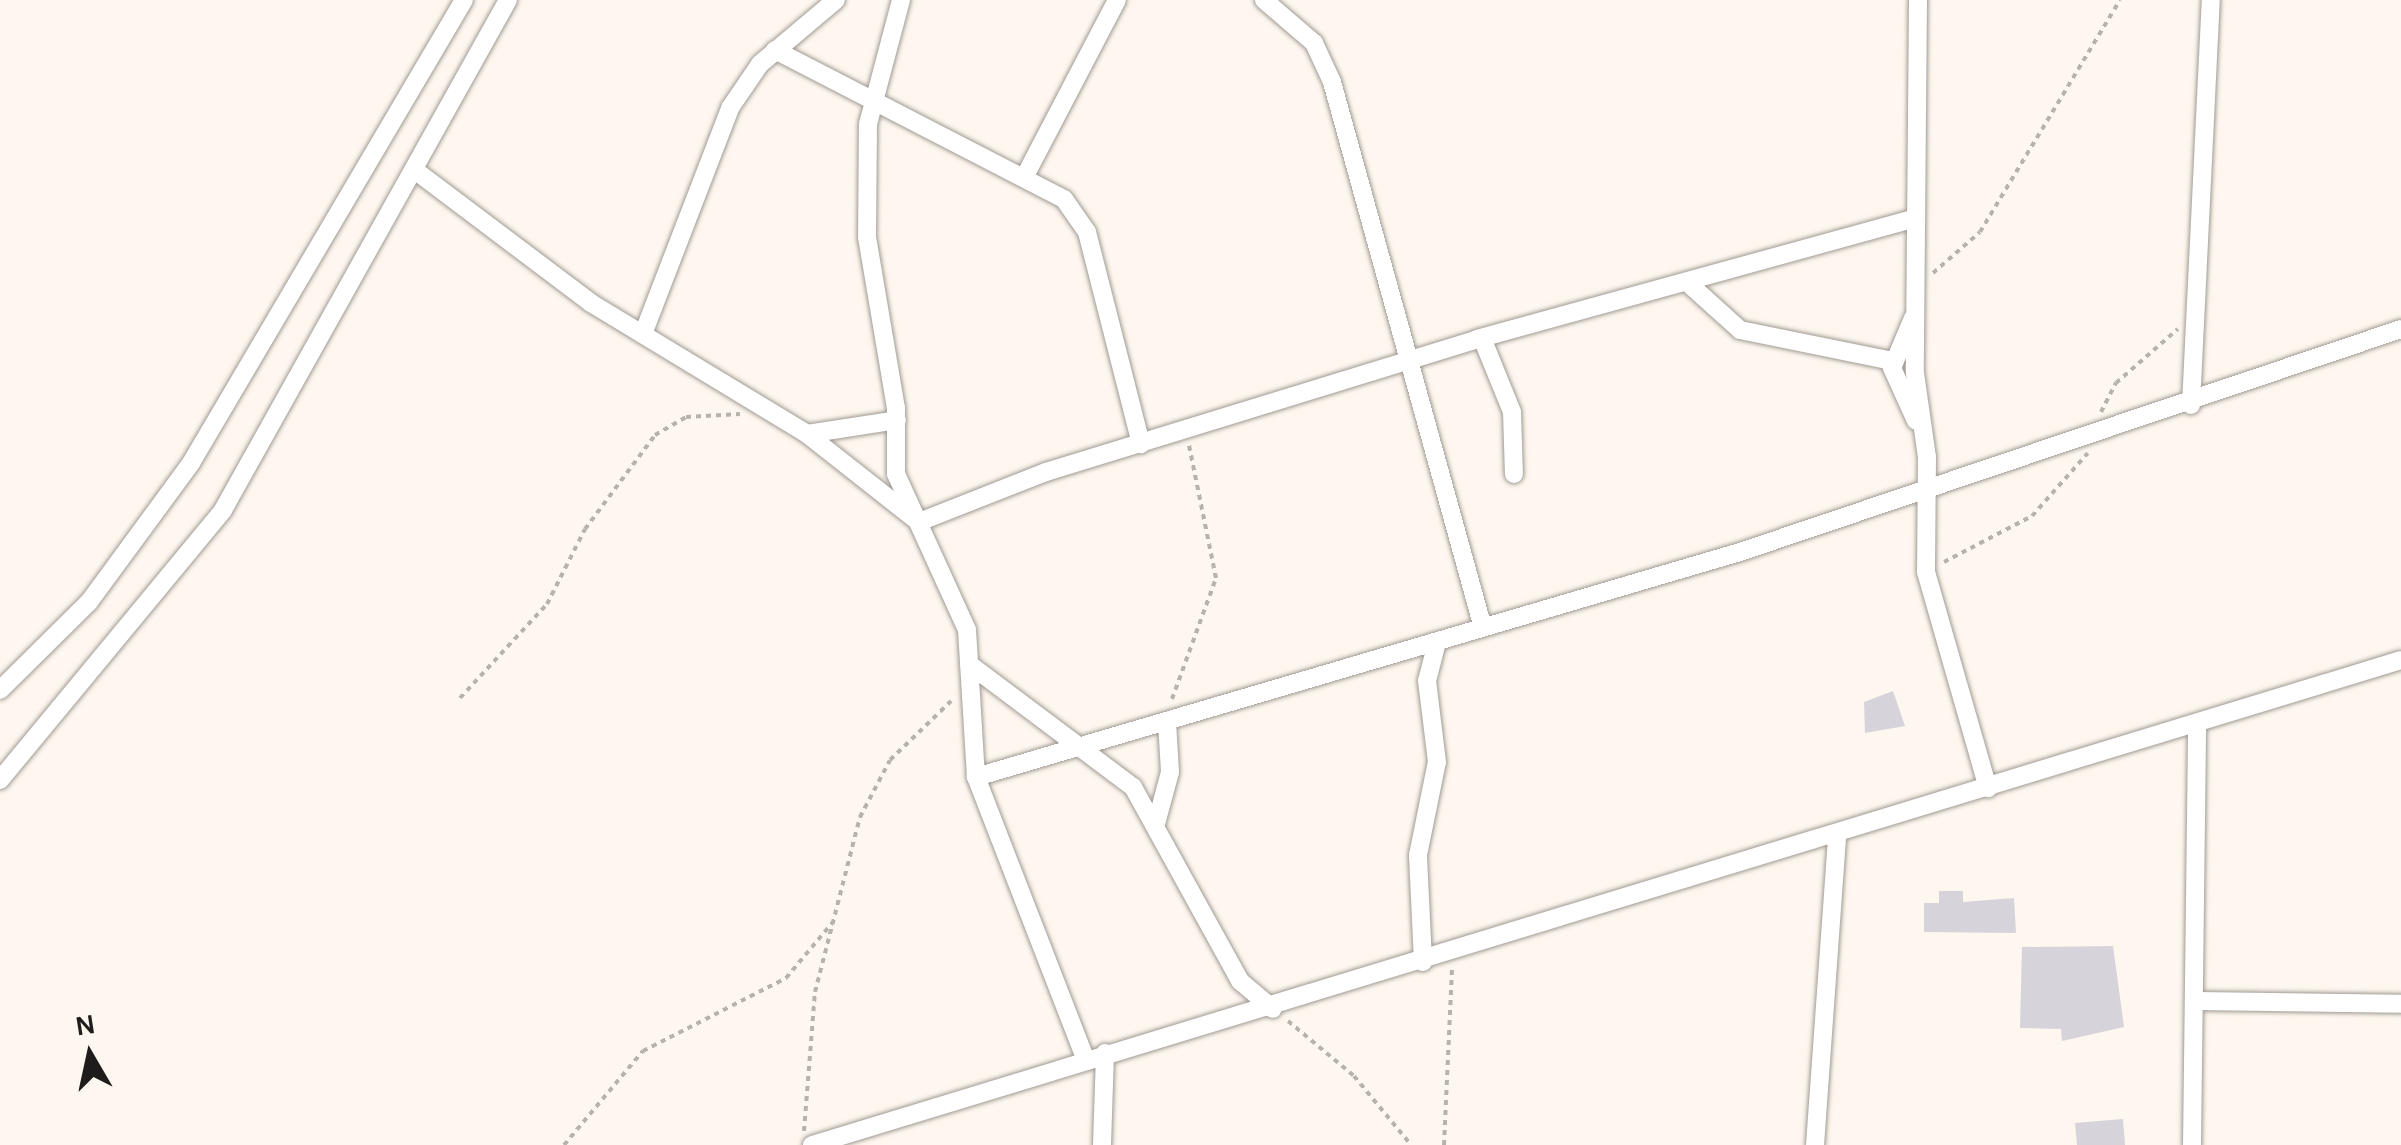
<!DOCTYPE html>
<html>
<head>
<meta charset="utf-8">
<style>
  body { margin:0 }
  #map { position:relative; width:2401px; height:1145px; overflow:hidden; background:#fdf7ef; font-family:Karla,sans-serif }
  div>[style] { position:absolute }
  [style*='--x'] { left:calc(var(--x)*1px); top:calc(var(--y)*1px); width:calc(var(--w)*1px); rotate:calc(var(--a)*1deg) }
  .building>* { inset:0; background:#d6d3db }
  .path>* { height:4px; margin-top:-2px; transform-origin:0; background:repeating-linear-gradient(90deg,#b7b2ac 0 5px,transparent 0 10px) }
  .roads { filter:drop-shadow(0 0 2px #a09a93) drop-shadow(0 0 2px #a09a93) }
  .street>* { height:18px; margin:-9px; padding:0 9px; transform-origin:9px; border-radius:9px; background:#fff }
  span { translate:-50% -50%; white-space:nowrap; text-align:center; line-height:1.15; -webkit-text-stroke:8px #fdf7ef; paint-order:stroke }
  .north { position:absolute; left:40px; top:1005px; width:100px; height:100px; -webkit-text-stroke:8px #fdf7ef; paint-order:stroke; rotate:351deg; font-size:28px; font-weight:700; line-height:40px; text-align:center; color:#1f1d1b }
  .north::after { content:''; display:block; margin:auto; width:35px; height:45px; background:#1f1d1b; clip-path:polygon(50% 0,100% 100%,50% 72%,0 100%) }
</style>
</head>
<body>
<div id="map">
  <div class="building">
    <i style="clip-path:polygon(1893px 691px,1905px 726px,1865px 733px,1864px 702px)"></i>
    <i style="clip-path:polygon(1939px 891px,1963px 891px,1963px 902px,2014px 898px,2016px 933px,1924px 932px,1924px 903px,1939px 903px)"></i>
    <i style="clip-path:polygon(2113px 946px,2124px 1027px,2062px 1041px,2061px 1029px,2020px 1028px,2022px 947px)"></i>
    <i style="clip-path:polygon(2123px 1119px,2125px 1145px,2077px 1145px,2075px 1123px)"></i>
  </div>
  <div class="path">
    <i style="--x:1933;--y:273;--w:62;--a:-41.1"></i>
    <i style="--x:1980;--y:232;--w:271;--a:-58.9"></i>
    <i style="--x:2101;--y:412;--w:33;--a:-63"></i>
    <i style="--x:2116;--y:383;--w:82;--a:-41.1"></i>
    <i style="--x:1944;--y:562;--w:99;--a:-27.6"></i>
    <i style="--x:2032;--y:516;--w:84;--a:-48.4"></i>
    <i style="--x:460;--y:698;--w:128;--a:-47.2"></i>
    <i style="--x:547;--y:604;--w:84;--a:-63.1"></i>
    <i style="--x:585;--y:529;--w:117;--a:-53.3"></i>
    <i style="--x:655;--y:435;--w:36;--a:-30"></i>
    <i style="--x:686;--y:417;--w:54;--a:-3.2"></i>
    <i style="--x:1172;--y:699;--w:129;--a:-70"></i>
    <i style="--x:1216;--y:578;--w:136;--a:-101.5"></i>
    <i style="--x:1288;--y:1021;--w:86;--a:39.8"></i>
    <i style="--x:1354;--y:1076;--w:89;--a:50.4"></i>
    <i style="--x:804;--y:1131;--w:139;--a:-85.5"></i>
    <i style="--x:815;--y:992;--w:181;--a:-75.6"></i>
    <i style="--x:860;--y:817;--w:64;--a:-62.2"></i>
    <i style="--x:890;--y:760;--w:85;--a:-44"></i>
    <i style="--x:564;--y:1145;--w:123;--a:-50"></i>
    <i style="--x:643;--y:1051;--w:161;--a:-27"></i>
    <i style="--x:786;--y:978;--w:73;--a:-50"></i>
    <i style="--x:1444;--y:1145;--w:178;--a:-87.4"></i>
  </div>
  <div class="roads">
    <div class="street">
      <i style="--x:901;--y:0;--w:128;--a:104.9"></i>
      <i style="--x:868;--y:124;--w:113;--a:90.5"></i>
      <i style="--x:867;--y:237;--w:173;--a:80.4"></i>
      <i style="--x:896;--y:408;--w:66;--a:90"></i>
      <i style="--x:896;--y:474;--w:171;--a:65.5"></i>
      <i style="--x:967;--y:630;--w:147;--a:86.5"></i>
      <i style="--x:976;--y:777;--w:304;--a:68.8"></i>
      <i style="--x:1264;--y:0;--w:66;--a:40.7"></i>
      <i style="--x:1314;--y:43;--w:43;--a:65.2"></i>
      <i style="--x:1332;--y:82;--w:566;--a:74.54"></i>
      <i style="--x:1918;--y:0;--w:373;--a:90.5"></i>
      <i style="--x:1915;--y:373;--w:85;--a:81.9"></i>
      <i style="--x:1927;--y:457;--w:115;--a:90.5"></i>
      <i style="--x:1926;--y:572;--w:225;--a:74"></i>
      <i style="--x:775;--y:50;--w:325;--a:27.3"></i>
      <i style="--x:1064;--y:199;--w:40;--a:55.1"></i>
      <i style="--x:1087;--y:232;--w:219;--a:75.7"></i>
      <i style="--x:416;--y:171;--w:219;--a:37"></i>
      <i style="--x:591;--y:303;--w:253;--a:31.2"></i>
      <i style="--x:807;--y:434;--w:142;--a:38.2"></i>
      <i style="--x:919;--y:522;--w:136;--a:-21.5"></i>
      <i style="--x:1046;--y:472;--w:451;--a:-17.1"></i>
      <i style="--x:1477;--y:339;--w:455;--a:-15.4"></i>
      <i style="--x:1026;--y:174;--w:196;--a:-62.4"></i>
      <i style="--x:1688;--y:283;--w:70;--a:42.1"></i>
      <i style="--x:1740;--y:330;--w:155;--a:11.5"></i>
      <i style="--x:1913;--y:318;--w:54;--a:112.8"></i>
      <i style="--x:1892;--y:368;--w:58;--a:65.6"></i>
      <i style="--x:643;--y:334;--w:242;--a:-68.9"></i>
      <i style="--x:730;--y:108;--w:53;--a:-55.7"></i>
      <i style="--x:760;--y:64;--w:99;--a:-40.1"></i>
      <i style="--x:1482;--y:338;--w:80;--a:67.9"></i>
      <i style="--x:1512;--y:412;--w:62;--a:88.2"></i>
      <i style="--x:2191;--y:405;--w:405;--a:-87.2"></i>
      <i style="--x:807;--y:434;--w:91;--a:-8.8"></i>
      <i style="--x:969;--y:664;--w:205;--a:36.9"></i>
      <i style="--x:1133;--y:787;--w:222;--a:61.1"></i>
      <i style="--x:1240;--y:981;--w:43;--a:40.3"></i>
      <i style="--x:0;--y:690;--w:125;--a:-44.7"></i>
      <i style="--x:89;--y:602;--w:172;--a:-53.7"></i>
      <i style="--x:191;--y:463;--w:537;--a:-59.48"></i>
      <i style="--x:976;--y:777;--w:796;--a:-16.41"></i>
      <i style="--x:1740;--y:552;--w:698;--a:-18.64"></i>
      <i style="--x:0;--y:780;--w:350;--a:-50.4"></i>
      <i style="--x:223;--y:510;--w:584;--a:-60.8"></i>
      <i style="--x:1156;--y:824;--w:54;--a:-74.9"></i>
      <i style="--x:1170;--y:772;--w:51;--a:-93.4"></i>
      <i style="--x:1423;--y:962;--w:107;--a:-92.7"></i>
      <i style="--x:1418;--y:855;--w:95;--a:-78.5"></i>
      <i style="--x:1437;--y:762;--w:82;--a:-97"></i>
      <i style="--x:1427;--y:681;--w:40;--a:-75.6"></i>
      <i style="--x:2197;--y:1001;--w:204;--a:0.8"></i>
      <i style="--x:812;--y:1145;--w:1661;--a:-16.97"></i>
      <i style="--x:1102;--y:1145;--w:92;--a:-88.1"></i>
      <i style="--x:1815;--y:1145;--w:309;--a:-85.9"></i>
      <i style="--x:2192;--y:1145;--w:419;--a:-89.3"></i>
    </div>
  </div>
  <div class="north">N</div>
</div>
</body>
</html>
